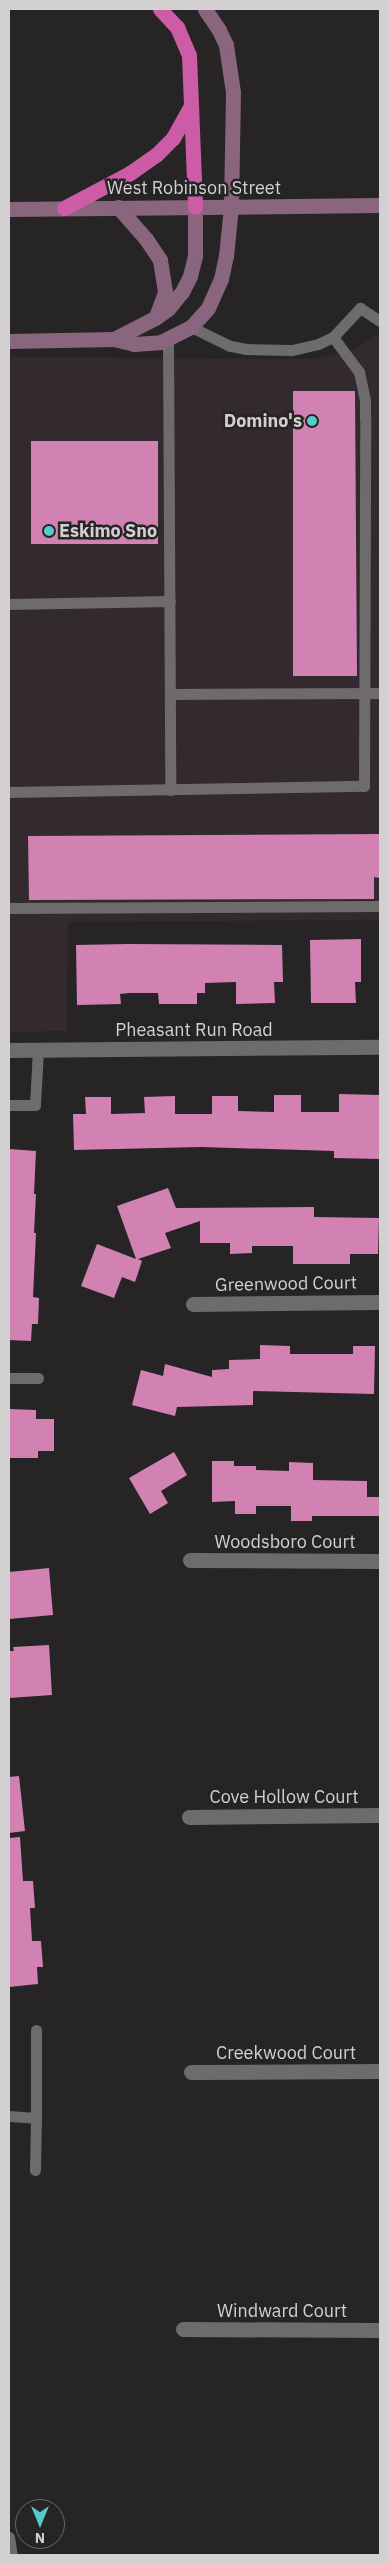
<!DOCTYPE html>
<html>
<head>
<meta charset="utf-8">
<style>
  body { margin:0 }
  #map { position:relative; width:389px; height:2564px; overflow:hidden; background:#262425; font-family:"IBM Plex Sans",sans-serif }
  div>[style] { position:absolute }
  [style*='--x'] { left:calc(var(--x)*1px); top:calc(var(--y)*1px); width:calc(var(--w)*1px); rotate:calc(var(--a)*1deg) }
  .built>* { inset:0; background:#322a2e }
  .building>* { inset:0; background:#d182b3 }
  .lane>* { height:11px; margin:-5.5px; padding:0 5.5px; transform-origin:5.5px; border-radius:5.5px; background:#6e6b6d }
  .street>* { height:15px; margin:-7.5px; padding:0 7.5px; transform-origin:7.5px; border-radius:7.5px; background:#6e6b6d }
  .secondary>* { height:15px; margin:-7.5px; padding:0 7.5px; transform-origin:7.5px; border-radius:7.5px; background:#8a667e }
  .highway>* { height:15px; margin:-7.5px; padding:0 7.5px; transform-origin:7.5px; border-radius:7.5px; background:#cd5ca6 }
  .dots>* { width:14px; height:14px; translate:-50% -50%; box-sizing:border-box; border:2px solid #262425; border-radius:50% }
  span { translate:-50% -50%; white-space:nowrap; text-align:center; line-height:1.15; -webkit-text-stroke:5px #262425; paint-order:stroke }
  .street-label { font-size:18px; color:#d2d0d1 }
  .poi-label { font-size:18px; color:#d2d0d1; font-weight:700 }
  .right { translate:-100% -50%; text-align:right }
  .left { translate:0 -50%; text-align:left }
  .frame { position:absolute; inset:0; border:10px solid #d2d0d1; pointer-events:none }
  .north { position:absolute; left:15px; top:2499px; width:50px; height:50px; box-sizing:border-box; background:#262425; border:1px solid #6b696a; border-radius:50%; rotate:180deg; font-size:14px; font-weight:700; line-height:20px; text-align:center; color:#d2d0d1 }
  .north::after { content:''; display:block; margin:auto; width:18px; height:22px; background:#53cdca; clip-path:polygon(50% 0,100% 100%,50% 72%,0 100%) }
</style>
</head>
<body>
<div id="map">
  <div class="built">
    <i style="clip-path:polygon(380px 333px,380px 920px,68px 922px,67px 1031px,9px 1032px,9px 357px,313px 359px,352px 351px)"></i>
  </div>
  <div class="building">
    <i style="clip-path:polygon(293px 391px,355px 391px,357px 676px,293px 676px)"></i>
    <i style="clip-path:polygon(31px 441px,158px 441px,158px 544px,31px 544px)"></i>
    <i style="clip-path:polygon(380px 834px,380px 878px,374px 877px,374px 899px,29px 900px,28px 836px)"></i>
    <i style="clip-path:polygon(361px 939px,361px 982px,355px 982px,356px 1003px,311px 1003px,310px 940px)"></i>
    <i style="clip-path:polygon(128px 944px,282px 945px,283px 982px,274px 982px,275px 1003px,236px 1004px,236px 982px,205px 983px,205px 993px,197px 993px,197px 1004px,159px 1004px,158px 993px,129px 993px,120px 994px,121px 1004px,77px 1005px,76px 945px)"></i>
    <i style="clip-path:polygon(339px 1094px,380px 1095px,380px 1159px,334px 1158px,334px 1151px,201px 1147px,74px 1150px,73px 1114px,86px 1114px,85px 1097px,111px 1097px,111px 1114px,145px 1113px,144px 1097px,175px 1096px,175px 1114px,212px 1114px,212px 1096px,238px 1096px,238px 1111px,274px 1112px,274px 1095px,301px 1095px,301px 1112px,339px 1112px)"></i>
    <i style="clip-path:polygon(9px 1149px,36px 1151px,34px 1194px,36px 1194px,34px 1233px,36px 1233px,33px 1297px,39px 1298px,38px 1324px,32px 1324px,31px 1341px,9px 1340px)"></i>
    <i style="clip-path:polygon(168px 1188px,176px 1208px,314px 1207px,314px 1217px,379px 1218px,378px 1254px,350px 1254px,350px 1264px,293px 1264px,293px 1246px,252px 1246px,252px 1253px,230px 1254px,230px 1243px,200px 1243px,200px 1221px,165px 1233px,171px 1248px,138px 1259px,142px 1261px,135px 1282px,122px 1277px,114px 1298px,81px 1286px,97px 1244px,136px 1259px,117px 1206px)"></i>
    <i style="clip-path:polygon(260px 1345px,290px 1346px,290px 1354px,353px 1354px,353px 1346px,375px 1346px,374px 1394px,253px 1391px,253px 1405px,177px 1407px,175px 1416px,132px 1405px,141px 1370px,163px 1376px,165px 1364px,212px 1377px,212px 1370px,229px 1369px,229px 1360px,260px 1359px)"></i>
    <i style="clip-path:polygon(9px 1409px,36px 1410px,36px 1419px,54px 1419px,54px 1451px,38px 1451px,38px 1458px,9px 1458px)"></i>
    <i style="clip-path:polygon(174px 1452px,187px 1475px,161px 1491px,168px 1503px,150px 1514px,129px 1478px)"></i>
    <i style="clip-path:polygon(212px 1461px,234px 1461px,234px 1466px,256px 1466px,256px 1470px,289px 1471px,289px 1462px,313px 1463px,313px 1480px,367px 1481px,367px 1497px,379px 1497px,379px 1516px,312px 1516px,312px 1521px,291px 1521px,291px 1506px,256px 1506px,256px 1514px,235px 1514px,235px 1501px,212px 1502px)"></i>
    <i style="clip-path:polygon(49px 1568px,53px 1615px,9px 1619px,9px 1572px)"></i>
    <i style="clip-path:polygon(49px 1645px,52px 1695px,9px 1698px,9px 1651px,14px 1651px,13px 1647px)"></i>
    <i style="clip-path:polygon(19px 1776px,25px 1831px,9px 1833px,9px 1777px)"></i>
    <i style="clip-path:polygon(20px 1837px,23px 1881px,33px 1881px,35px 1908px,30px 1908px,32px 1941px,41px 1941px,43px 1967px,37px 1967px,38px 1984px,9px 1987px,9px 1838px)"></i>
  </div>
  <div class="lane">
    <i style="--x:333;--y:337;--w:40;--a:-47"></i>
    <i style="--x:360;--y:308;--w:24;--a:33"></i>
    <i style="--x:168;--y:340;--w:450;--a:89.7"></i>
    <i style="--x:9;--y:604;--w:161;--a:-1.1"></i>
    <i style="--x:170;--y:694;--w:210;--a:-0.3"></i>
    <i style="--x:9;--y:792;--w:355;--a:-1"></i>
    <i style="--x:364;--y:786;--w:368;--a:-89.8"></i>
    <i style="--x:365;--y:418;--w:18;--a:-90"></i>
    <i style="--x:365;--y:400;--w:29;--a:-102"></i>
    <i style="--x:359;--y:372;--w:44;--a:-126.6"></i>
    <i style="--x:333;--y:337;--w:17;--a:155"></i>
    <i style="--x:318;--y:344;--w:28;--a:167"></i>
    <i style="--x:291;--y:350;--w:45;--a:-178.7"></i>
    <i style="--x:246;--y:349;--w:16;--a:-169"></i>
    <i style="--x:230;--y:346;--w:43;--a:-154"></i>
    <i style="--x:9;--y:908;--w:371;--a:-0.3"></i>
    <i style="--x:9;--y:1105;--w:26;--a:0"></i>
    <i style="--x:35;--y:1105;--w:55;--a:-86.9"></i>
    <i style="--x:9;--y:1378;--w:29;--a:0"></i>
    <i style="--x:9;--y:2116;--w:27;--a:4"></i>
    <i style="--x:36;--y:2118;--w:88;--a:-90"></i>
    <i style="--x:35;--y:2170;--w:52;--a:-88.9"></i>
    <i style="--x:9;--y:2537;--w:18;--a:81"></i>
  </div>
  <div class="street">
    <i style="--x:9;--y:1050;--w:371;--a:-0.5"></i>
    <i style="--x:193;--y:1304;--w:187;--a:-0.6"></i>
    <i style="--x:190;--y:1560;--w:190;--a:0.3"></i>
    <i style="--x:189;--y:1817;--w:191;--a:-0.6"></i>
    <i style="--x:191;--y:2072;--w:189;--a:-0.3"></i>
    <i style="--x:183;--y:2329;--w:197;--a:0.3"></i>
  </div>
  <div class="secondary">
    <i style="--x:118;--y:207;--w:43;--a:48.8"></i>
    <i style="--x:146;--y:239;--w:25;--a:56"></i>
    <i style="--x:160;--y:260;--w:32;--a:81"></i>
    <i style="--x:165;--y:292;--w:27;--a:110"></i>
    <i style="--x:9;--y:209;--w:371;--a:-0.6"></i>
    <i style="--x:114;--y:339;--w:46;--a:-27.1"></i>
    <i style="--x:155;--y:318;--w:16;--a:-35"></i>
    <i style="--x:168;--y:309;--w:22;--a:-51"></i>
    <i style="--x:182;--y:292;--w:18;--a:-63"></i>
    <i style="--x:190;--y:276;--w:21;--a:-76"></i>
    <i style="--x:195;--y:256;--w:49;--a:-90"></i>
    <i style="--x:9;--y:341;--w:105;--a:-1.1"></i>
    <i style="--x:114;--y:339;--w:21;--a:14"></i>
    <i style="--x:134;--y:344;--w:27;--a:-4"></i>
    <i style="--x:161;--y:342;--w:34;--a:-27"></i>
    <i style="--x:191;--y:327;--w:25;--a:-48"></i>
    <i style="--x:208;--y:308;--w:32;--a:-66"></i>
    <i style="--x:221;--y:279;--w:24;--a:-78"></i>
    <i style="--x:226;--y:256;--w:49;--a:-84.2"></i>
    <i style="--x:231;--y:207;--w:115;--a:-89"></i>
    <i style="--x:233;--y:92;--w:48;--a:-98.5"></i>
    <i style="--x:226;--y:45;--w:17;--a:-115"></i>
    <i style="--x:219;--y:30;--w:25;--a:-124"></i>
  </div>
  <div class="highway">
    <i style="--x:160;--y:9;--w:25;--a:47"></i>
    <i style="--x:177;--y:27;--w:30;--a:67"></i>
    <i style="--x:189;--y:55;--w:152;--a:87.7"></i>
    <i style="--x:64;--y:208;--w:75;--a:-27.9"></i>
    <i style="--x:130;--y:173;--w:32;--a:-35"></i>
    <i style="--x:156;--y:155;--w:24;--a:-45"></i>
    <i style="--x:173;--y:138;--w:35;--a:-61"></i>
  </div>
  <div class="dots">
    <i style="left:312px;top:421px;background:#53cdca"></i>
    <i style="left:49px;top:531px;background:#53cdca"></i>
  </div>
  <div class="street-label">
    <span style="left:194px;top:188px">West Robinson Street</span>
    <span style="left:194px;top:1030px">Pheasant Run Road</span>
    <span style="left:286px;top:1284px;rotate:-1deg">Greenwood Court</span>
    <span style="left:285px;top:1542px">Woodsboro Court</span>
    <span style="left:284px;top:1797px">Cove Hollow Court</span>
    <span style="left:286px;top:2053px">Creekwood Court</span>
    <span style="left:282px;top:2311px">Windward Court</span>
  </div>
  <div class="poi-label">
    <span class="right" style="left:302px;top:421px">Domino's</span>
    <span class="left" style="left:59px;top:531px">Eskimo Sno</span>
  </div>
  <div class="frame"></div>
  <div class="north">N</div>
</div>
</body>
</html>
